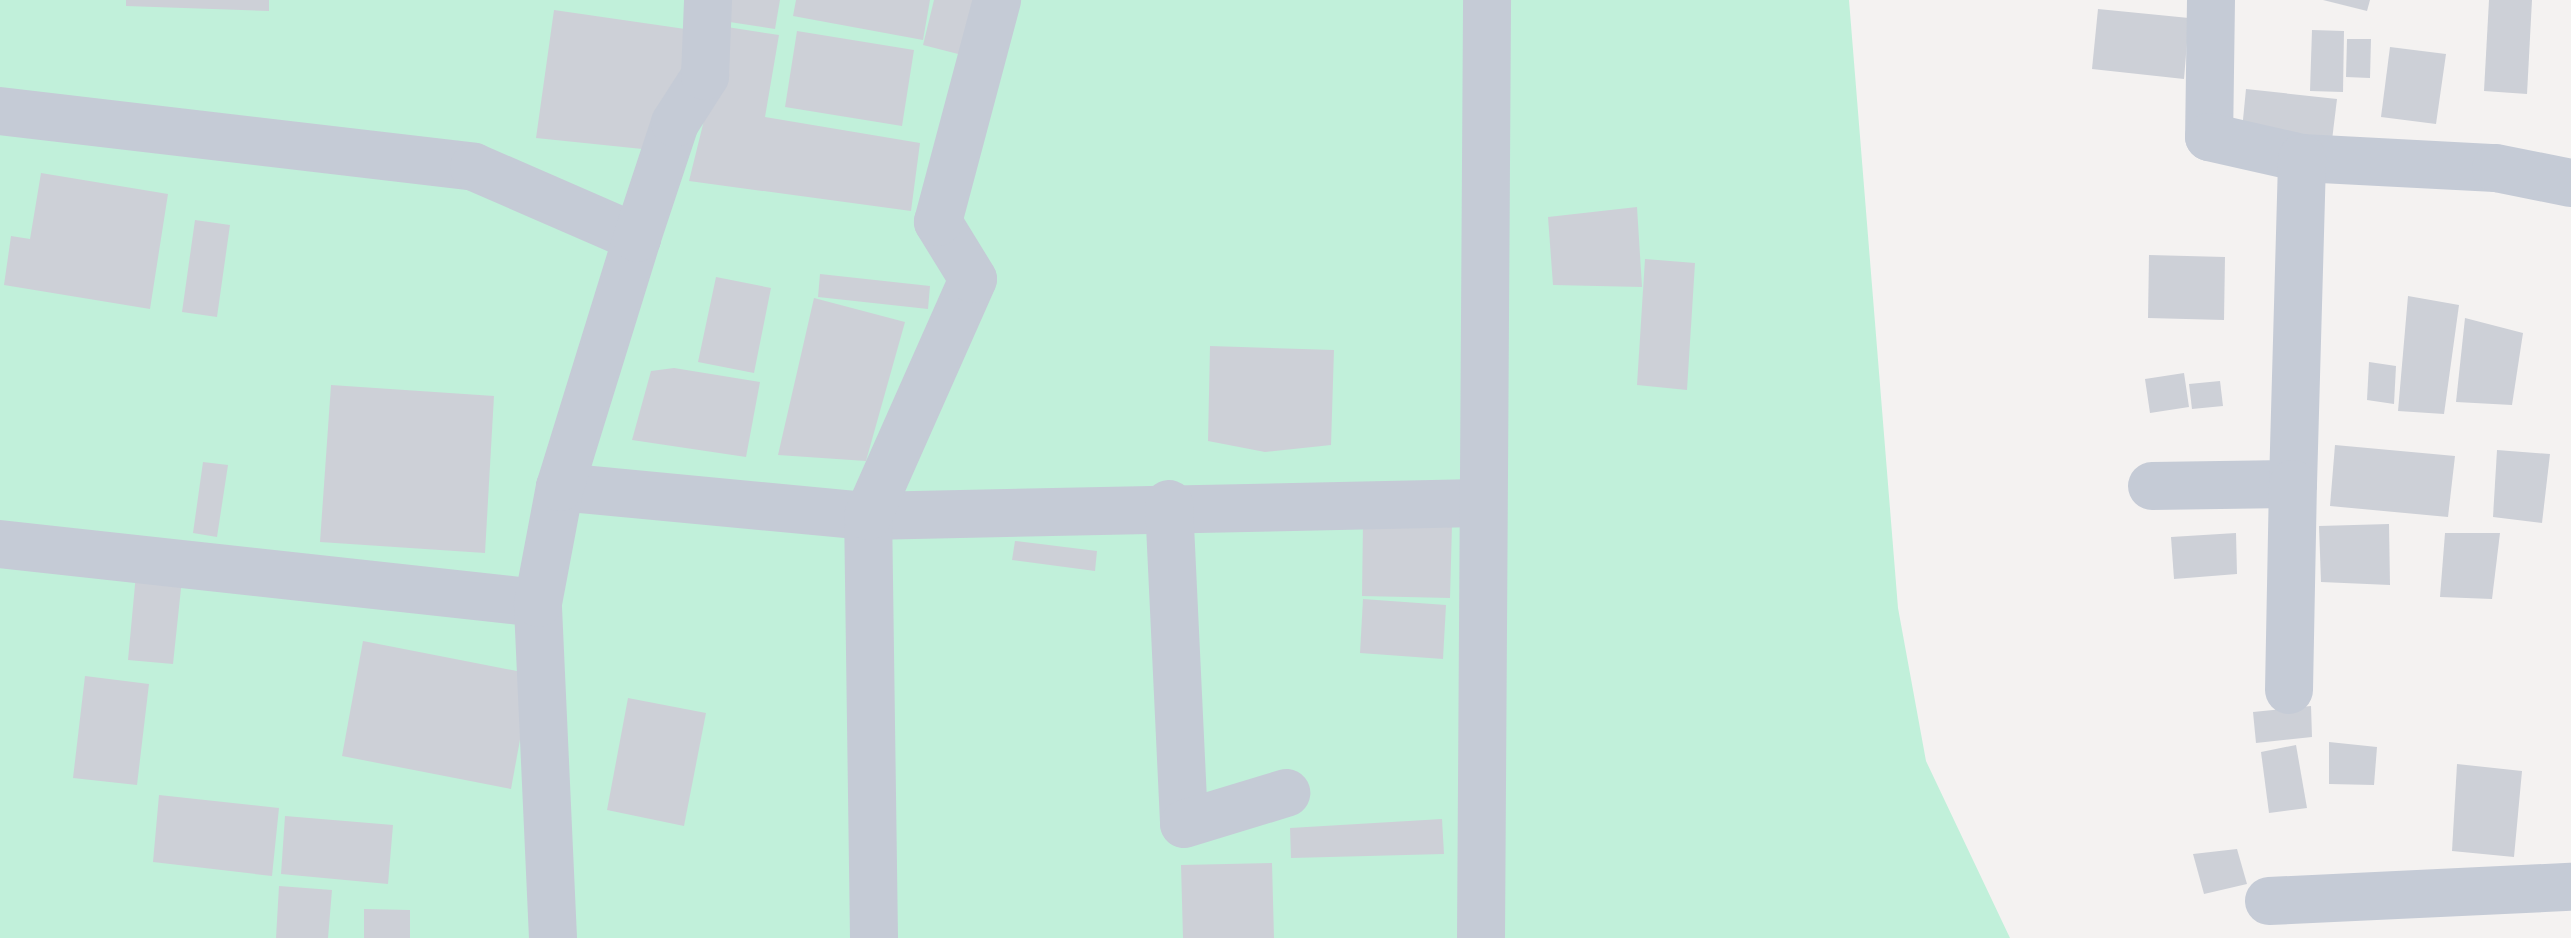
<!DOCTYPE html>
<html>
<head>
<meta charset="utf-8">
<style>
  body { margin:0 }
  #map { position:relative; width:2571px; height:938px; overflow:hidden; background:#f4f2f1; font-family:Arial,sans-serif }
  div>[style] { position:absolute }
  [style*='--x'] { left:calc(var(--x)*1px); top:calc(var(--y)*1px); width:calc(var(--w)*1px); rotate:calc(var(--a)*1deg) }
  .green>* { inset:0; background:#c1f0da }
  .building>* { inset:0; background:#cdd0d7 }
  .minor>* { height:48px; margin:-24px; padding:0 24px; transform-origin:24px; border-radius:24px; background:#c5cbd6 }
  span { translate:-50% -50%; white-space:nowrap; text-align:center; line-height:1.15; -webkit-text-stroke:8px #fff; paint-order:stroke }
</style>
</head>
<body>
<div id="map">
  <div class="green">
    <i style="clip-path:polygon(0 0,1849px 0,1898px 608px,1926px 761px,2010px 938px,0 938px)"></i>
  </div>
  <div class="building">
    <i style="clip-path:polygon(126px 0,269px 0,269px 11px,126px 6px)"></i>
    <i style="clip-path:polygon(726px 0,780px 0,775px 29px,723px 21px)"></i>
    <i style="clip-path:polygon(796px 0,930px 0,923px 40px,793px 16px)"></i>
    <i style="clip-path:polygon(934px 0,975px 0,962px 55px,923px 45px)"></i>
    <i style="clip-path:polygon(2323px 0,2370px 0,2367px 11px)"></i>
    <i style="clip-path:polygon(2489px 0,2532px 0,2527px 94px,2484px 91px)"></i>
    <i style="clip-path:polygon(2098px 9px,2189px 18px,2184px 79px,2092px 69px)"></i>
    <i style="clip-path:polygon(554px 10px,699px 31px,652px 150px,536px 138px)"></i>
    <i style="clip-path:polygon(727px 27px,779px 35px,765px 117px,920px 143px,911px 211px,689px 181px)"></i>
    <i style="clip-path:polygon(2312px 30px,2344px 31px,2343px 92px,2310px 91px)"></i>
    <i style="clip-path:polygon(797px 31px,914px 50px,902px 126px,785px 107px)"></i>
    <i style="clip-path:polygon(2347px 39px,2371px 39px,2370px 78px,2346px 77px)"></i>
    <i style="clip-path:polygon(2390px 47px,2446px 54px,2436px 124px,2381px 117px)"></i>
    <i style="clip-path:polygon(2246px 89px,2337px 99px,2332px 140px,2242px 130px)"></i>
    <i style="clip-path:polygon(41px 173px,168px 194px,150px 309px,4px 285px,11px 236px,30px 239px)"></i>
    <i style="clip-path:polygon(1637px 207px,1642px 287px,1553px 285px,1548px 217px)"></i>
    <i style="clip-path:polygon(195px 220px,230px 225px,217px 317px,182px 312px)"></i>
    <i style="clip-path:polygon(2149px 255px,2225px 257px,2224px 320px,2148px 318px)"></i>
    <i style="clip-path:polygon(1645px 259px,1695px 263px,1687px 390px,1637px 385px)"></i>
    <i style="clip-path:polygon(820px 274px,930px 286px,928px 309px,818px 297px)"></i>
    <i style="clip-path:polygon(716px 277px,771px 288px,754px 373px,698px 362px)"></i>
    <i style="clip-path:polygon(2408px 296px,2459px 305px,2444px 414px,2398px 411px)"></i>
    <i style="clip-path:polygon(814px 298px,905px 322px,866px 461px,778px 455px)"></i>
    <i style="clip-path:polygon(2465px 318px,2523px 333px,2512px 405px,2456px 402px)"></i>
    <i style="clip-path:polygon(1210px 346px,1334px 350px,1331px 445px,1265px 452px,1208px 441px)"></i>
    <i style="clip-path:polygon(2369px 362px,2396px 366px,2394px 404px,2367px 400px)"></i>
    <i style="clip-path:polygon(674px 368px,760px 382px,746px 457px,632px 440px,651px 371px)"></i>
    <i style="clip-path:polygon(2184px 373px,2189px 407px,2150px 413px,2145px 379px)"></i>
    <i style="clip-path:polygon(2220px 381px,2223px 406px,2192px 409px,2189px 384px)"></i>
    <i style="clip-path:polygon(331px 385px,494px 396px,485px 553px,320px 542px)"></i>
    <i style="clip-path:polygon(2335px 445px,2455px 456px,2448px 517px,2330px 506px)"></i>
    <i style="clip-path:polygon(2497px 450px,2550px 454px,2542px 523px,2493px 517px)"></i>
    <i style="clip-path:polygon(203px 462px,228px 465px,217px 537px,193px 533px)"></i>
    <i style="clip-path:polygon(1363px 522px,1452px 525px,1450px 598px,1362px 596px)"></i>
    <i style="clip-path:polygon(2389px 524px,2390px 585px,2321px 582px,2319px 526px)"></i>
    <i style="clip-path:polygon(2236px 533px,2237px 574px,2174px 579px,2171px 537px)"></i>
    <i style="clip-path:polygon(2445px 533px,2500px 533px,2492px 599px,2440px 597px)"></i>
    <i style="clip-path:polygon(1015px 541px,1097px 551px,1095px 571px,1012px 560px)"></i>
    <i style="clip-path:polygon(136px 574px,182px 579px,173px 664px,128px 660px)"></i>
    <i style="clip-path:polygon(1363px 599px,1446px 605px,1443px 659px,1360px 653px)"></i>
    <i style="clip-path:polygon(363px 641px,532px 674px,511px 789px,342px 756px)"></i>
    <i style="clip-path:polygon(85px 676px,149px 684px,137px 785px,73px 778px)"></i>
    <i style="clip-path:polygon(628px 698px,706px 713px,684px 826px,607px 810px)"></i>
    <i style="clip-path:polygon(2311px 706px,2312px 737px,2256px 743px,2253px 712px)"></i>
    <i style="clip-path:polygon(2329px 742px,2377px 747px,2374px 785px,2329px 784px)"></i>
    <i style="clip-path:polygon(2296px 745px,2307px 808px,2269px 813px,2261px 752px)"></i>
    <i style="clip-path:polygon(2457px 764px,2522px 771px,2514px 857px,2452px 851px)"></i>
    <i style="clip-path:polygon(159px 795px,279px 808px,272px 876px,153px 862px)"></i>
    <i style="clip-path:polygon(285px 816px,393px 825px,388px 884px,281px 874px)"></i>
    <i style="clip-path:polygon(1442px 819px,1444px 854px,1291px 858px,1290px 828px)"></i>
    <i style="clip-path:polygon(2237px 849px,2247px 884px,2204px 894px,2193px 854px)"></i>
    <i style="clip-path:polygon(1272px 863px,1274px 938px,1183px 938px,1181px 865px)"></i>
    <i style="clip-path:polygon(279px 886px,332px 890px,328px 938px,276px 938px)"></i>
    <i style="clip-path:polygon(364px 909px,410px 910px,410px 938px,364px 938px)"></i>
  </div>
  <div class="minor">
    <i style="--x:2211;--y:0;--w:137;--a:90.8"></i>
    <i style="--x:2209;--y:137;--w:95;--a:12.7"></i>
    <i style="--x:2302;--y:158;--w:194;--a:3"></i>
    <i style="--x:2496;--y:168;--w:76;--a:11.3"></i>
    <i style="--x:0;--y:111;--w:477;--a:6.7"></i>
    <i style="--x:474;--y:167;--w:178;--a:23.5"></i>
    <i style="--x:2152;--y:486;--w:141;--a:-0.8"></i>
    <i style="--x:2293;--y:484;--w:326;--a:-88.4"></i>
    <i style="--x:560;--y:487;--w:309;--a:5.4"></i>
    <i style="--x:868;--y:516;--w:610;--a:-1.22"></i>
    <i style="--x:1169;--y:504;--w:320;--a:87.3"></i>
    <i style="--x:1184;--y:824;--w:107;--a:-16.9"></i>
    <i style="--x:0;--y:544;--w:541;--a:6.26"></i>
    <i style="--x:2289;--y:690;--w:206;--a:-88.9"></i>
    <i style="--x:2269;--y:901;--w:302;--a:-2.7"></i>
    <i style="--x:553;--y:938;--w:335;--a:-92.6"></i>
    <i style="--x:538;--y:603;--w:118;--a:-79.3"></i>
    <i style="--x:560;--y:487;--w:261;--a:-72.8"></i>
    <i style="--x:637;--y:238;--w:121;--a:-71.7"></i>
    <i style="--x:675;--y:123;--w:56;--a:-57.4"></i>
    <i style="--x:705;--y:76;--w:76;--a:-87.7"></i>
    <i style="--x:874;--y:938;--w:422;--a:-90.8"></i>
    <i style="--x:868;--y:516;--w:259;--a:-66.1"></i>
    <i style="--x:973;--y:279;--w:67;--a:-121.6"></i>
    <i style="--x:938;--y:222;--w:230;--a:-75.1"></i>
    <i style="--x:1481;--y:938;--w:938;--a:-89.63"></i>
  </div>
</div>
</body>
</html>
